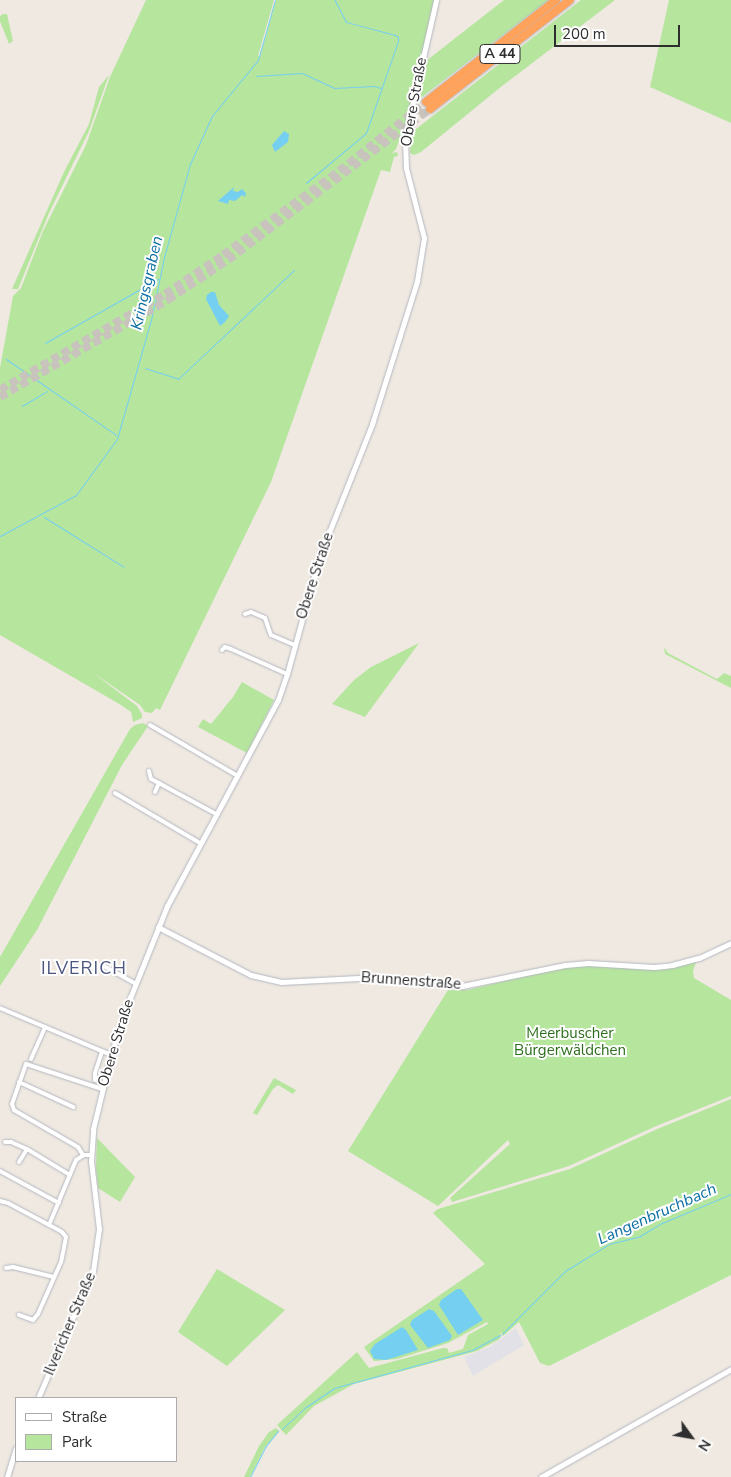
<!DOCTYPE html>
<html>
<head>
<meta charset="utf-8">
<style>
  body { margin:0 }
  #map { position:relative; width:731px; height:1477px; overflow:hidden; background:#efe9e1; font-family:"Nunito Sans",sans-serif }
  div>[style] { position:absolute }
  [style*='--x'] { left:calc(var(--x)*1px); top:calc(var(--y)*1px); width:calc(var(--w)*1px); rotate:calc(var(--a)*1deg) }
  .industrial>* { inset:0; background:#e3e1e8 }
  .green>* { inset:0; background:#b6e59e }
  .water>* { inset:0; background:#75cff0 }
  .stream>* { height:1px; margin:-0.5px; padding:0 0.5px; transform-origin:0.5px; border-radius:0.5px; background:#75cff0 }
  .motorway-tunnel>* { height:8px; margin-top:-4px; transform-origin:0; background:repeating-linear-gradient(90deg,#c8c4bd 0 8px,transparent 0 12px) }
  .roads { filter:drop-shadow(0 0 1px #b4b7c1) drop-shadow(0 0 1px #b4b7c1) }
  .minor>* { height:4px; margin:-2px; padding:0 2px; transform-origin:2px; border-radius:2px; background:#fff }
  .tertiary>* { height:5px; margin:-2.5px; padding:0 2.5px; transform-origin:2.5px; border-radius:2.5px; background:#fff }
  .motorway>* { height:8px; margin:-4px; padding:0 4px; transform-origin:4px; border-radius:4px; background:#ffa35c }
  span { translate:-50% -50%; white-space:nowrap; text-align:center; line-height:1.15; -webkit-text-stroke:4px #fff; paint-order:stroke }
  .shield-label span { padding:1px 4px; background:#fff; border:1px solid; border-radius:4px; -webkit-text-stroke-width:0 }
  .shield-label { font-size:14px; color:#2e2e2e; font-weight:700 }
  .street-label { font-size:15px; color:#2e2e2e }
  .park-label { font-size:15px; color:#2c6e1b }
  .water-label { font-size:16px; color:#0d6fa3; font-style:italic }
  .quarter-label { font-size:18px; color:#4d5680; letter-spacing:1px }
  .legend { position:absolute; left:15px; top:1397px; width:162px; height:65px; box-sizing:border-box; background:#fff; border:1px solid #ababab; margin:0; padding:6px 9px; list-style:none; font-size:15px; color:#2e2e2e }
  .legend li { display:flex; align-items:center; gap:10px; height:25px }
  .legend b { width:25px; border:1px solid #ababab }
  .north { position:absolute; left:666px; top:1412px; width:50px; height:50px; -webkit-text-stroke:4px #fff; paint-order:stroke; rotate:122deg; font-size:14px; font-weight:700; line-height:20px; text-align:center; color:#2e2e2e }
  .north::after { content:''; display:block; margin:auto; width:18px; height:22px; background:#2e2e2e; clip-path:polygon(50% 0,100% 100%,50% 72%,0 100%) }
  .scale { position:absolute; left:554px; top:25px; width:126px; height:22px; box-sizing:border-box; border:2px solid #2e2e2e; border-top:0; padding-left:6px; font-size:15px; line-height:18px; white-space:nowrap; color:#2e2e2e; -webkit-text-stroke:4px #fff; paint-order:stroke }
</style>
</head>
<body>
<div id="map">
  <div class="industrial">
    <i style="clip-path:polygon(516px 1328px,524px 1345px,473px 1376px,464px 1357px,489px 1347px)"></i>
  </div>
  <div class="green">
    <i style="clip-path:polygon(146px 0,274px 0,258px 56px,260px 56px,276px 0,434px 0,406px 123px,396px 149px,392px 153px,397px 152px,398px 156px,394px 157px,390px 172px,381px 170px,271px 482px,160px 710px,156px 708px,152px 713px,145px 712px,140px 705px,92px 672px,137px 706px,142px 714px,142px 718px,133px 722px,131px 712px,121px 705px,0 635px,0 368px,13px 296px,21px 288px,43px 231px,86px 145px,110px 77px)"></i>
    <i style="clip-path:polygon(504px 0,549px 0,418px 100px,426px 61px)"></i>
    <i style="clip-path:polygon(581px 0,615px 0,502px 86px,421px 152px,414px 155px,410px 153px,411px 133px)"></i>
    <i style="clip-path:polygon(669px 0,731px 0,731px 123px,650px 87px)"></i>
    <i style="clip-path:polygon(3px 14px,7px 14px,13px 41px,9px 44px,0 21px,0 16px)"></i>
    <i style="clip-path:polygon(109px 75px,89px 131px,49px 213px,18px 289px,12px 289px,64px 172px,89px 124px,99px 87px)"></i>
    <i style="clip-path:polygon(419px 643px,365px 717px,332px 704px,354px 680px,371px 667px)"></i>
    <i style="clip-path:polygon(664px 647px,668px 653px,713px 677px,717px 679px,724px 673px,731px 676px,731px 688px,665px 654px)"></i>
    <i style="clip-path:polygon(242px 682px,274px 700px,247px 753px,198px 727px,203px 719px,211px 724px,233px 697px)"></i>
    <i style="clip-path:polygon(143px 723px,148px 726px,122px 765px,37px 930px,0 986px,0 957px,130px 729px,135px 725px)"></i>
    <i style="clip-path:polygon(696px 962px,693px 971px,694px 978px,731px 1000px,731px 1096px,654px 1127px,569px 1166px,452px 1202px,450px 1198px,510px 1144px,508px 1140px,438px 1206px,348px 1151px,448px 990px,467px 990px,563px 967px,592px 966px,655px 970px)"></i>
    <i style="clip-path:polygon(274px 1078px,296px 1090px,293px 1094px,278px 1085px,273px 1089px,257px 1115px,253px 1113px)"></i>
    <i style="clip-path:polygon(731px 1099px,731px 1275px,549px 1366px,540px 1363px,519px 1322px,503px 1336px,500px 1332px,501px 1337px,498px 1340px,477px 1351px,354px 1384px,314px 1406px,286px 1435px,277px 1425px,357px 1352px,369px 1368px,443px 1348px,447px 1348px,449px 1353px,463px 1349px,468px 1335px,488px 1324px,487px 1322px,448px 1343px,397px 1359px,374px 1361px,364px 1347px,485px 1264px,433px 1213px,438px 1209px,570px 1169px,655px 1130px)"></i>
    <i style="clip-path:polygon(97px 1138px,135px 1177px,120px 1202px,98px 1188px,96px 1167px)"></i>
    <i style="clip-path:polygon(217px 1269px,285px 1310px,227px 1366px,178px 1332px)"></i>
    <i style="clip-path:polygon(276px 1428px,279px 1431px,265px 1447px,250px 1477px,244px 1477px,259px 1446px,269px 1432px)"></i>
  </div>
  <div class="water">
    <i style="clip-path:polygon(284px 131px,289px 134px,288px 142px,275px 152px,272px 145px)"></i>
    <i style="clip-path:polygon(234px 187px,233px 191px,238px 192px,242px 189px,246px 193px,245px 197px,242px 195px,235px 201px,229px 200px,228px 204px,218px 201px)"></i>
    <i style="clip-path:polygon(211px 292px,215px 292px,219px 305px,229px 316px,225px 322px,220px 326px,206px 299px,207px 295px)"></i>
    <i style="clip-path:polygon(457px 1289px,461px 1289px,483px 1320px,458px 1335px,439px 1305px,441px 1300px)"></i>
    <i style="clip-path:polygon(429px 1309px,434px 1311px,452px 1336px,450px 1340px,428px 1348px,410px 1325px,412px 1320px)"></i>
    <i style="clip-path:polygon(402px 1327px,406px 1330px,418px 1350px,386px 1360px,374px 1359px,370px 1351px,375px 1344px)"></i>
  </div>
  <div class="stream">
    <i style="--x:256;--y:76;--w:46;--a:-3.7"></i>
    <i style="--x:302;--y:73;--w:35;--a:25"></i>
    <i style="--x:334;--y:88;--w:40;--a:-2.9"></i>
    <i style="--x:374;--y:86;--w:7;--a:16"></i>
    <i style="--x:306;--y:183;--w:78;--a:-39.8"></i>
    <i style="--x:366;--y:133;--w:97;--a:-70.8"></i>
    <i style="--x:398;--y:41;--w:4;--a:-90"></i>
    <i style="--x:398;--y:37;--w:4;--a:-146"></i>
    <i style="--x:395;--y:35;--w:51;--a:-165.1"></i>
    <i style="--x:346;--y:22;--w:25;--a:-117"></i>
    <i style="--x:45;--y:343;--w:130;--a:-29.5"></i>
    <i style="--x:6;--y:359;--w:134;--a:34.6"></i>
    <i style="--x:145;--y:368;--w:35;--a:18"></i>
    <i style="--x:178;--y:379;--w:159;--a:-43.2"></i>
    <i style="--x:22;--y:406;--w:29;--a:-31"></i>
    <i style="--x:44;--y:517;--w:94;--a:32"></i>
    <i style="--x:0;--y:536;--w:86;--a:-28.3"></i>
    <i style="--x:76;--y:495;--w:69;--a:-53.8"></i>
    <i style="--x:117;--y:439;--w:124;--a:-74.1"></i>
    <i style="--x:151;--y:320;--w:64;--a:-78.3"></i>
    <i style="--x:164;--y:257;--w:97;--a:-74.4"></i>
    <i style="--x:190;--y:164;--w:53;--a:-65.4"></i>
    <i style="--x:212;--y:116;--w:72;--a:-50.6"></i>
    <i style="--x:258;--y:60;--w:62;--a:-74.2"></i>
    <i style="--x:502;--y:1334;--w:89;--a:-45"></i>
    <i style="--x:565;--y:1271;--w:52;--a:-31.5"></i>
    <i style="--x:609;--y:1244;--w:32;--a:-14"></i>
    <i style="--x:640;--y:1236;--w:26;--a:-31"></i>
    <i style="--x:662;--y:1223;--w:75;--a:-22.8"></i>
    <i style="--x:282;--y:1429;--w:33;--a:-43"></i>
    <i style="--x:306;--y:1407;--w:34;--a:-34"></i>
    <i style="--x:334;--y:1388;--w:143;--a:-15.4"></i>
    <i style="--x:472;--y:1350;--w:32;--a:-28"></i>
    <i style="--x:250;--y:1477;--w:34;--a:-63"></i>
    <i style="--x:265;--y:1447;--w:21;--a:-51"></i>
  </div>
  <div class="motorway-tunnel">
    <i style="--x:0;--y:390;--w:191;--a:-30.2"></i>
    <i style="--x:165;--y:294;--w:70;--a:-33.9"></i>
    <i style="--x:223;--y:255;--w:143;--a:-35.9"></i>
    <i style="--x:339;--y:171;--w:111;--a:-38.4"></i>
    <i style="--x:0;--y:397;--w:194;--a:-30"></i>
    <i style="--x:168;--y:300;--w:72;--a:-33.7"></i>
    <i style="--x:228;--y:260;--w:252;--a:-36.8"></i>
  </div>
  <div class="roads">
    <div class="minor">
      <i style="--x:245;--y:614;--w:6;--a:-18"></i>
      <i style="--x:251;--y:612;--w:15;--a:23"></i>
      <i style="--x:265;--y:618;--w:18;--a:71"></i>
      <i style="--x:271;--y:635;--w:26;--a:23"></i>
      <i style="--x:222;--y:650;--w:4;--a:-45"></i>
      <i style="--x:225;--y:647;--w:6;--a:18"></i>
      <i style="--x:231;--y:649;--w:61;--a:24.1"></i>
      <i style="--x:150;--y:725;--w:102;--a:30.1"></i>
      <i style="--x:149;--y:771;--w:8;--a:76"></i>
      <i style="--x:151;--y:779;--w:4;--a:27"></i>
      <i style="--x:155;--y:781;--w:69;--a:28.4"></i>
      <i style="--x:155;--y:792;--w:10;--a:-66"></i>
      <i style="--x:115;--y:793;--w:99;--a:30.5"></i>
      <i style="--x:102;--y:965;--w:39;--a:29"></i>
      <i style="--x:0;--y:1008;--w:121;--a:22.9"></i>
      <i style="--x:31;--y:1059;--w:35;--a:-66"></i>
      <i style="--x:95;--y:1080;--w:7;--a:-90"></i>
      <i style="--x:95;--y:1073;--w:22;--a:-72"></i>
      <i style="--x:19;--y:1082;--w:60;--a:24.8"></i>
      <i style="--x:5;--y:1142;--w:6;--a:0"></i>
      <i style="--x:11;--y:1142;--w:17;--a:24"></i>
      <i style="--x:83;--y:1155;--w:9;--a:-122"></i>
      <i style="--x:78;--y:1147;--w:74;--a:-150"></i>
      <i style="--x:14;--y:1110;--w:6;--a:-108"></i>
      <i style="--x:12;--y:1104;--w:42;--a:-70.7"></i>
      <i style="--x:26;--y:1064;--w:80;--a:18.2"></i>
      <i style="--x:19;--y:1162;--w:15;--a:-58"></i>
      <i style="--x:27;--y:1149;--w:50;--a:31.2"></i>
      <i style="--x:0;--y:1171;--w:67;--a:28.5"></i>
      <i style="--x:0;--y:1201;--w:8;--a:14"></i>
      <i style="--x:8;--y:1203;--w:61;--a:28.2"></i>
      <i style="--x:62;--y:1232;--w:6;--a:51"></i>
      <i style="--x:66;--y:1237;--w:25;--a:101"></i>
      <i style="--x:61;--y:1262;--w:57;--a:113.9"></i>
      <i style="--x:38;--y:1314;--w:8;--a:130"></i>
      <i style="--x:33;--y:1320;--w:15;--a:-160"></i>
      <i style="--x:49;--y:1225;--w:70;--a:-67.4"></i>
      <i style="--x:76;--y:1160;--w:9;--a:-32"></i>
      <i style="--x:84;--y:1155;--w:7;--a:0"></i>
      <i style="--x:6;--y:1268;--w:7;--a:-8"></i>
      <i style="--x:13;--y:1267;--w:42;--a:13.7"></i>
    </div>
    <div class="tertiary">
      <i style="--x:158;--y:927;--w:105;--a:27.3"></i>
      <i style="--x:251;--y:975;--w:31;--a:13"></i>
      <i style="--x:281;--y:982;--w:97;--a:-3"></i>
      <i style="--x:378;--y:977;--w:84;--a:6.1"></i>
      <i style="--x:462;--y:986;--w:105;--a:-11.5"></i>
      <i style="--x:565;--y:965;--w:23;--a:-5"></i>
      <i style="--x:588;--y:963;--w:66;--a:3.5"></i>
      <i style="--x:654;--y:967;--w:18;--a:-6"></i>
      <i style="--x:672;--y:965;--w:28;--a:-15"></i>
      <i style="--x:699;--y:958;--w:35;--a:-25"></i>
      <i style="--x:38;--y:1398;--w:138;--a:-66.6"></i>
      <i style="--x:93;--y:1271;--w:42;--a:-81.9"></i>
      <i style="--x:99;--y:1229;--w:68;--a:-96.7"></i>
      <i style="--x:91;--y:1161;--w:32;--a:-86"></i>
      <i style="--x:93;--y:1129;--w:76;--a:-76.3"></i>
      <i style="--x:111;--y:1055;--w:44;--a:-72.8"></i>
      <i style="--x:124;--y:1013;--w:115;--a:-68.1"></i>
      <i style="--x:167;--y:906;--w:234;--a:-61.7"></i>
      <i style="--x:278;--y:700;--w:28;--a:-71"></i>
      <i style="--x:287;--y:674;--w:123;--a:-74.5"></i>
      <i style="--x:320;--y:555;--w:141;--a:-68.3"></i>
      <i style="--x:372;--y:424;--w:150;--a:-72.5"></i>
      <i style="--x:417;--y:281;--w:44;--a:-80.8"></i>
      <i style="--x:424;--y:238;--w:72;--a:-104.4"></i>
      <i style="--x:406;--y:168;--w:31;--a:-92"></i>
      <i style="--x:405;--y:137;--w:140;--a:-77.2"></i>
      <i style="--x:7;--y:1477;--w:30;--a:-73"></i>
      <i style="--x:541;--y:1477;--w:219;--a:-29.6"></i>
    </div>
    <div class="motorway">
      <i style="--x:426;--y:102;--w:165;--a:-38.1"></i>
      <i style="--x:430;--y:109;--w:177;--a:-37.9"></i>
    </div>
  </div>
  <div class="shield-label">
    <span style="left:500px;top:54px">A 44</span>
  </div>
  <div class="street-label">
    <span style="left:414px;top:102px;rotate:-80deg">Obere Straße</span>
    <span style="left:315px;top:576px;rotate:-72deg">Obere Straße</span>
    <span style="left:411px;top:981px;rotate:4deg">Brunnenstraße</span>
    <span style="left:116px;top:1043px;rotate:-73deg">Obere Straße</span>
    <span style="left:70px;top:1324px;rotate:-67deg">Ilvericher Straße</span>
  </div>
  <div class="park-label">
    <span style="left:570px;top:1042px">Meerbuscher<br>Bürgerwäldchen</span>
  </div>
  <div class="water-label">
    <span style="left:147px;top:283px;rotate:-77deg">Kringsgraben</span>
    <span style="left:657px;top:1214px;rotate:-24deg">Langenbruchbach</span>
  </div>
  <div class="quarter-label">
    <span style="left:84px;top:968px">ILVERICH</span>
  </div>
  <ul class="legend">
  <li><b style="height:6px;background:#fff"></b>Straße</li>
  <li><b style="height:14px;background:#b6e59e"></b>Park</li>
  </ul>
  <div class="north">N</div>
  <div class="scale">200 m</div>
</div>
</body>
</html>
